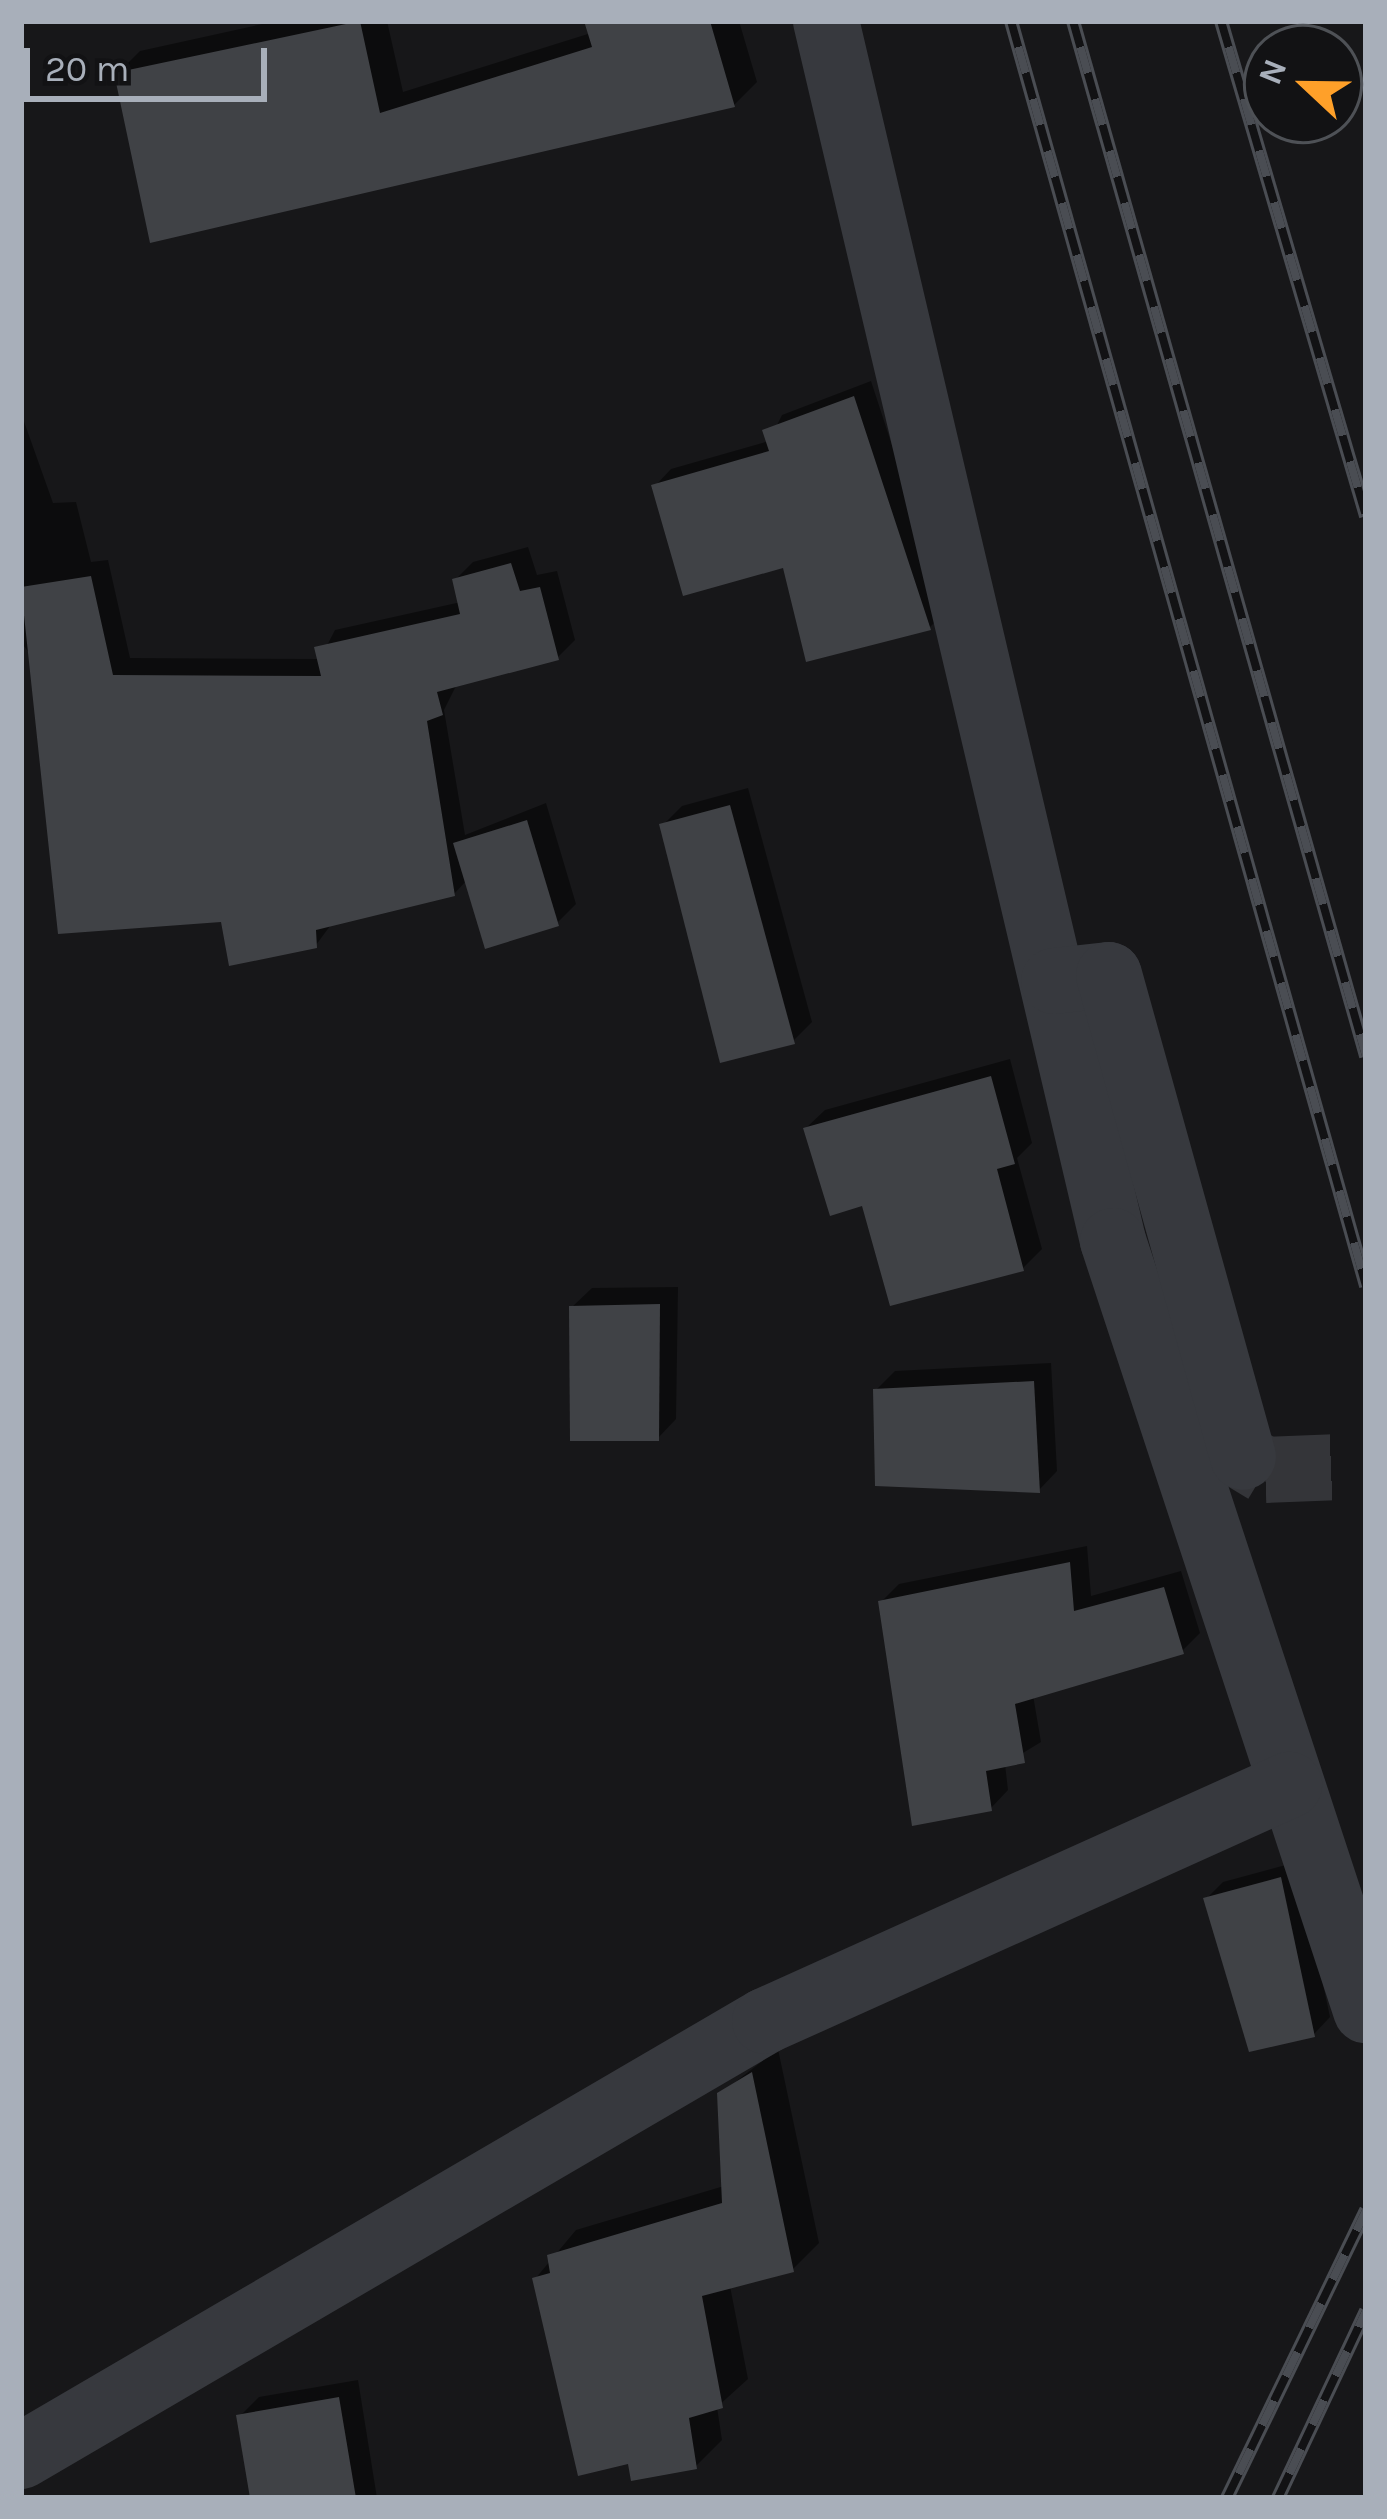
<!DOCTYPE html>
<html>
<head>
<meta charset="utf-8">
<style>
  body { margin:0 }
  #map { position:relative; width:1387px; height:2519px; overflow:hidden; background:#171719; font-family:Karla,sans-serif }
  div>[style] { position:absolute }
  [style*='--x'] { left:calc(var(--x)*1px); top:calc(var(--y)*1px); width:calc(var(--w)*1px); rotate:calc(var(--a)*1deg) }
  .shadow>* { inset:0; background:#0007 }
  .building>* { inset:0; background:#404246 }
  .minor-tunnel>* { height:66px; margin-top:-33px; transform-origin:0; background:repeating-linear-gradient(90deg,#343539 0 66px,transparent 0 99px) }
  .minor>* { height:66px; margin:-33px; padding:0 33px; transform-origin:33px; border-radius:33px; background:#37393e }
  .rail>* { height:14px; margin-top:-7px; transform-origin:0; background:repeating-linear-gradient(90deg,#121214 0 27px,#4a4d53 0 54px); box-sizing:border-box; border-block:3px solid #4a4d53 }
  span { translate:-50% -50%; white-space:nowrap; text-align:center; line-height:1.15; -webkit-text-stroke:12px #121214; paint-order:stroke }
  .frame { position:absolute; inset:0; border:24px solid #a8afba; pointer-events:none }
  .north { position:absolute; left:1243px; top:24px; width:120px; height:120px; box-sizing:border-box; background:#121214; border:3px solid #4e5156; border-radius:50%; rotate:292deg; font-size:33px; font-weight:700; line-height:48px; text-align:center; color:#a8afba }
  .north::after { content:''; display:block; margin:auto; width:42px; height:54px; background:#ffa029; clip-path:polygon(50% 0,100% 100%,50% 72%,0 100%) }
  .scale { position:absolute; left:24px; top:48px; width:243px; height:54px; box-sizing:border-box; border:6px solid #a8afba; border-top:0; padding-left:15px; font-size:36px; line-height:42px; white-space:nowrap; color:#a8afba; -webkit-text-stroke:9px #121214; paint-order:stroke }
</style>
</head>
<body>
<div id="map">
  <div class="shadow">
    <i style="clip-path:polygon(276px 21px,387px 21px,403px 92px,591px 33px,587px 21px,739px 21px,757px 82px,734px 105px,152px 239px,117px 74px,140px 51px)"></i>
    <i style="clip-path:polygon(871px 381px,946px 611px,929px 628px,785px 564px,655px 486px,671px 469px,769px 441px,782px 415px)"></i>
    <i style="clip-path:polygon(21px 413px,53px 503px,76px 502px,91px 562px,108px 560px,130px 658px,320px 659px,335px 630px,461px 602px,455px 580px,473px 562px,528px 547px,537px 575px,557px 571px,575px 640px,557px 658px,457px 684px,444px 710px,465px 835px,546px 803px,576px 904px,557px 923px,467px 880px,454px 894px,333px 922px,316px 945px,223px 919px,21px 642px)"></i>
    <i style="clip-path:polygon(748px 788px,812px 1022px,793px 1041px,663px 825px,682px 806px)"></i>
    <i style="clip-path:polygon(1010px 1059px,1032px 1143px,1017px 1158px,1042px 1249px,1023px 1268px,864px 1202px,806px 1128px,825px 1110px)"></i>
    <i style="clip-path:polygon(678px 1287px,676px 1419px,658px 1438px,572px 1307px,592px 1288px)"></i>
    <i style="clip-path:polygon(1051px 1363px,1057px 1471px,1039px 1490px,876px 1390px,895px 1371px)"></i>
    <i style="clip-path:polygon(1087px 1546px,1091px 1596px,1181px 1571px,1200px 1633px,1182px 1651px,1033px 1695px,1041px 1742px,1005px 1764px,1008px 1790px,991px 1808px,881px 1602px,899px 1584px)"></i>
    <i style="clip-path:polygon(1297px 1862px,1330px 2017px,1314px 2034px,1206px 1899px,1223px 1882px)"></i>
    <i style="clip-path:polygon(778px 2049px,819px 2243px,792px 2270px,730px 2286px,748px 2379px,717px 2407px,722px 2440px,696px 2466px,630px 2460px,535px 2279px,576px 2230px,724px 2186px,720px 2094px)"></i>
    <i style="clip-path:polygon(358px 2380px,377px 2498px,253px 2498px,240px 2416px,259px 2397px)"></i>
  </div>
  <div class="building">
    <i style="clip-path:polygon(360px 21px,380px 113px,592px 47px,584px 21px,710px 21px,735px 107px,150px 243px,114px 73px)"></i>
    <i style="clip-path:polygon(854px 396px,931px 630px,806px 662px,783px 568px,683px 596px,651px 485px,769px 451px,762px 430px)"></i>
    <i style="clip-path:polygon(511px 563px,520px 591px,540px 587px,559px 660px,437px 692px,443px 715px,427px 721px,455px 896px,316px 930px,317px 948px,229px 966px,221px 922px,58px 934px,21px 587px,91px 576px,113px 675px,321px 676px,314px 647px,460px 614px,452px 579px)"></i>
    <i style="clip-path:polygon(730px 805px,795px 1044px,720px 1063px,659px 824px)"></i>
    <i style="clip-path:polygon(527px 820px,559px 926px,485px 949px,453px 843px)"></i>
    <i style="clip-path:polygon(991px 1076px,1015px 1164px,997px 1169px,1024px 1271px,890px 1306px,862px 1206px,830px 1216px,803px 1128px)"></i>
    <i style="clip-path:polygon(660px 1304px,659px 1441px,570px 1441px,569px 1306px)"></i>
    <i style="clip-path:polygon(1034px 1381px,1040px 1493px,875px 1486px,873px 1389px)"></i>
    <i style="clip-path:polygon(1070px 1562px,1074px 1611px,1164px 1587px,1184px 1654px,1015px 1704px,1025px 1763px,986px 1771px,992px 1811px,912px 1826px,878px 1601px)"></i>
    <i style="clip-path:polygon(1281px 1877px,1315px 2037px,1249px 2052px,1203px 1898px)"></i>
    <i style="clip-path:polygon(752px 2072px,794px 2272px,702px 2296px,723px 2408px,689px 2418px,697px 2469px,631px 2481px,628px 2464px,578px 2476px,532px 2278px,550px 2273px,547px 2255px,722px 2203px,717px 2093px)"></i>
    <i style="clip-path:polygon(339px 2397px,356px 2498px,250px 2498px,236px 2415px)"></i>
  </div>
  <div class="minor-tunnel">
    <i style="--x:1243;--y:1457;--w:26;--a:31"></i>
    <i style="--x:1265;--y:1470;--w:101;--a:-2.3"></i>
  </div>
  <div class="minor">
    <i style="--x:826;--y:21;--w:1253;--a:76.76"></i>
    <i style="--x:1113;--y:1241;--w:810;--a:71.79"></i>
    <i style="--x:1054;--y:981;--w:55;--a:-6.2"></i>
    <i style="--x:1109;--y:975;--w:500;--a:74.46"></i>
    <i style="--x:21;--y:2456;--w:862;--a:-30.31"></i>
    <i style="--x:765;--y:2021;--w:575;--a:-24.25"></i>
  </div>
  <div class="rail">
    <i style="--x:1011;--y:21;--w:1314;--a:74.32"></i>
    <i style="--x:1073;--y:21;--w:1076;--a:74.19"></i>
    <i style="--x:1221;--y:21;--w:516;--a:73.67"></i>
    <i style="--x:1227;--y:2498;--w:320;--a:-64.2"></i>
    <i style="--x:1278;--y:2498;--w:207;--a:-64.8"></i>
  </div>
  <div class="frame"></div>
  <div class="north">N</div>
  <div class="scale">20 m</div>
</div>
</body>
</html>
